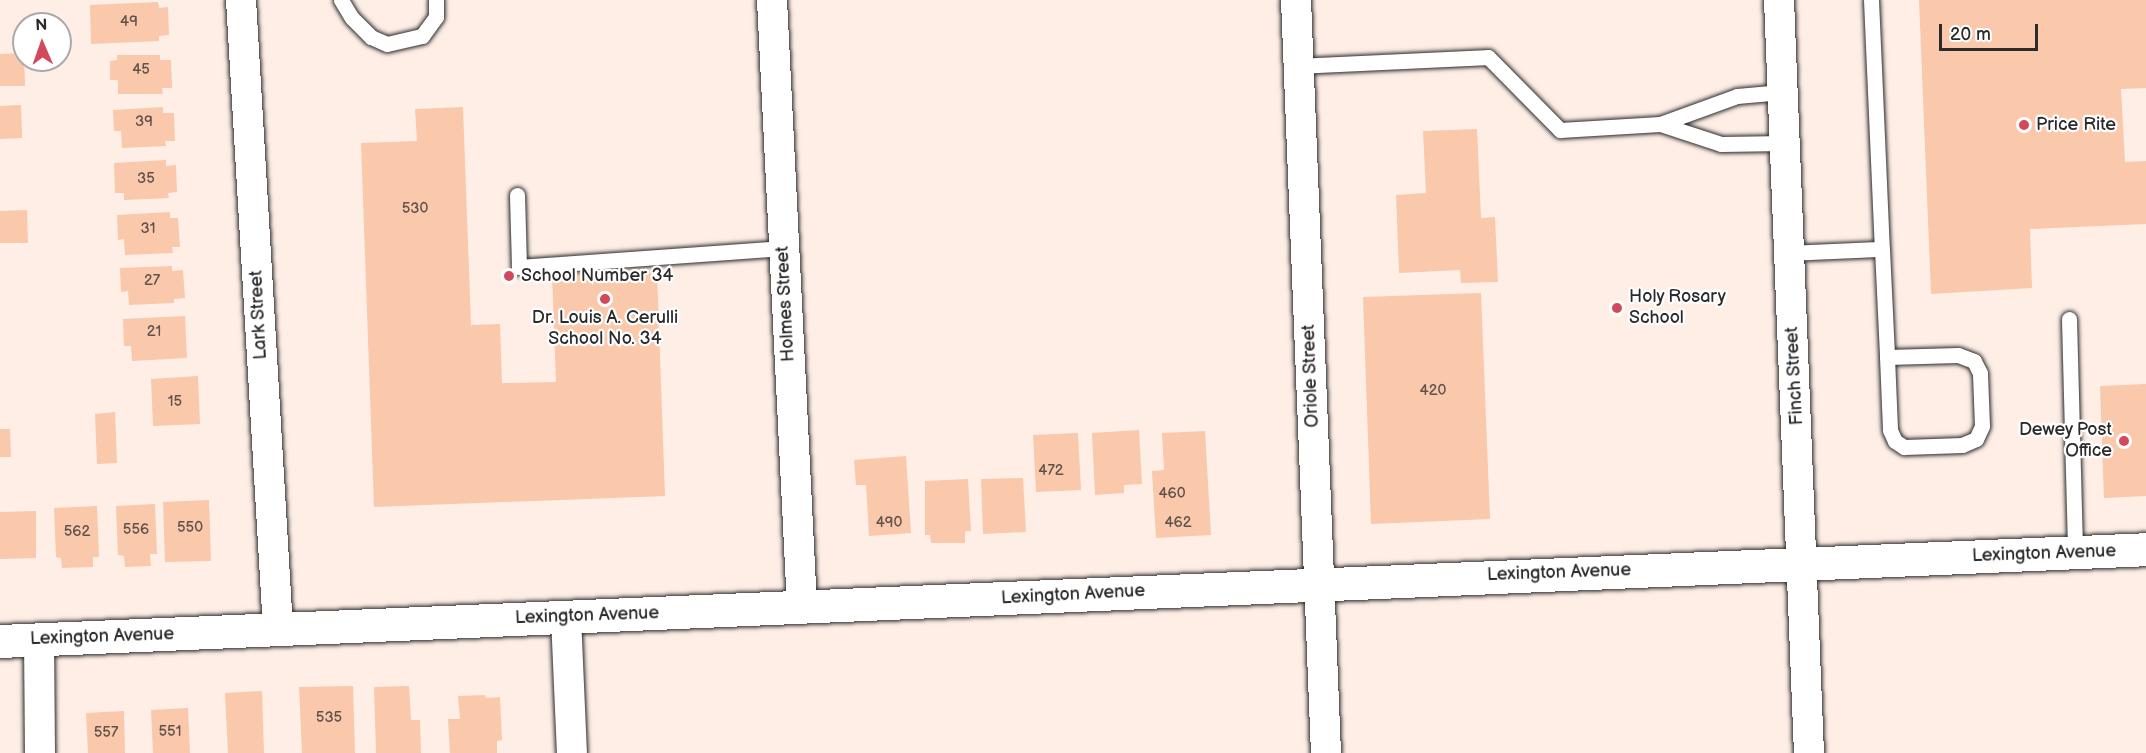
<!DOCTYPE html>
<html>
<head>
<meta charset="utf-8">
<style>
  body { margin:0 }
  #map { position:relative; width:2146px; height:753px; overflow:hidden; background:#feeee6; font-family:"Balsamiq Sans",sans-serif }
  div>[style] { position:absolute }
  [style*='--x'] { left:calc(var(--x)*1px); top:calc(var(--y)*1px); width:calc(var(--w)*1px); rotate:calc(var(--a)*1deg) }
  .building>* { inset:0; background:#fac8ab }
  .roads { filter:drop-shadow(0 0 2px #2b2b2b) drop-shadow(0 0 2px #2b2b2b) }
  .lane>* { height:15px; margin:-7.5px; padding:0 7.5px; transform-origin:7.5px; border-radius:7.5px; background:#fff }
  .street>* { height:30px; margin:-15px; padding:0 15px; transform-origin:15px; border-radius:15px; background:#fff }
  .secondary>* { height:33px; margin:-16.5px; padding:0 16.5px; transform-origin:16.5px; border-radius:16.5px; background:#fff }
  .dots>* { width:16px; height:16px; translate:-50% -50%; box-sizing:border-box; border:3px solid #fff; border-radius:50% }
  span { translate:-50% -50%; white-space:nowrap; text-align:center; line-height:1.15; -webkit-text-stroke:4.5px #fff; paint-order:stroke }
  .number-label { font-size:15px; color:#5f524b }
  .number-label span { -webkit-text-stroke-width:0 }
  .poi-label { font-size:18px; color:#2b2b2b }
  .left { translate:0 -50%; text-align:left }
  .right { translate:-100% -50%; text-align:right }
  .street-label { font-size:18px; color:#2b2b2b }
  .north { position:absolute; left:12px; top:12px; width:60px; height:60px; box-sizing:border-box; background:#fff; border:2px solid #aaa; border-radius:50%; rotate:358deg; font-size:16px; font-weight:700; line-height:24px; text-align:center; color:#2b2b2b }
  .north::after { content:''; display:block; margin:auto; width:21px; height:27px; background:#d1495b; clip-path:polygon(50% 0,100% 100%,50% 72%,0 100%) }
  .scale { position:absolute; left:1939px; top:24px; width:99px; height:27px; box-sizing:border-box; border:3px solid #2b2b2b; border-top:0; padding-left:8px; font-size:18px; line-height:21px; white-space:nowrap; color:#2b2b2b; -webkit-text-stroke:4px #fff; paint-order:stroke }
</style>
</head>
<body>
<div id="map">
  <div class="building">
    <i style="clip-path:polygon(1919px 0,2146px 0,2146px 88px,2121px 89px,2125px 162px,2146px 161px,2146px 224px,2030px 229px,2032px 288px,1931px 294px)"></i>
    <i style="clip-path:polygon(158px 2px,159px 8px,168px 7px,169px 35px,159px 36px,159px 41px,91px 44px,90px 5px)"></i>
    <i style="clip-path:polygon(24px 53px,25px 86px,0 86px,0 54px)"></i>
    <i style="clip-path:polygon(117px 55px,160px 55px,160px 60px,171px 60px,172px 88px,162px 88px,163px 94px,118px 94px,118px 80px,110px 80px,110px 61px,117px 60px)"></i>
    <i style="clip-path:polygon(21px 105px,22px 138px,0 139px,0 106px)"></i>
    <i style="clip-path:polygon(163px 107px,163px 113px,174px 113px,175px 141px,165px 141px,166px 146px,122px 148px,121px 131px,114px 131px,113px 110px)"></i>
    <i style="clip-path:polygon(463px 107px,471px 325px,500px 324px,502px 383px,556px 382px,552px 274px,657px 271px,665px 496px,374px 507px,361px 143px,417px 141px,415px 109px)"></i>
    <i style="clip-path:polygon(1477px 129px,1481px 218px,1495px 217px,1498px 282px,1461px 283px,1460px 270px,1399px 273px,1396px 195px,1426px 193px,1423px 131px)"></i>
    <i style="clip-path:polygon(166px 160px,166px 166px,176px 165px,177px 192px,168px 193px,169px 198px,124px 200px,124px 193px,115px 193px,114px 163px)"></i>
    <i style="clip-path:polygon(27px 210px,28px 243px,0 243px,0 211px)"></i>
    <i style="clip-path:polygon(170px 212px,170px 218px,178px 218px,180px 247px,172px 247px,173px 253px,125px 255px,124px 239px,118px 240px,117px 215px)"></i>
    <i style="clip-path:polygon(172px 266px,172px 271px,183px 270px,185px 298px,174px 299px,174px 303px,129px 305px,128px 291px,121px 292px,120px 268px)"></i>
    <i style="clip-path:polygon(1481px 293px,1490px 519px,1371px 524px,1363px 297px)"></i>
    <i style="clip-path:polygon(185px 316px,187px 358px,132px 361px,131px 346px,124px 346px,123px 319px)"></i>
    <i style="clip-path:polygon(198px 376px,200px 424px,153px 426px,151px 379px)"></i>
    <i style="clip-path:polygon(2146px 384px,2146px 496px,2104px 498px,2100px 386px)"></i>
    <i style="clip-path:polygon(115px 412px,117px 463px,97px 464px,95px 414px)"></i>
    <i style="clip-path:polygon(0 429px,10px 429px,11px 457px,0 457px)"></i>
    <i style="clip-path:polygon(1139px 430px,1142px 484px,1124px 485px,1124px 493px,1095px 495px,1092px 433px)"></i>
    <i style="clip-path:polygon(1205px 431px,1211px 535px,1156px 538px,1152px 471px,1164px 470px,1162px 433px)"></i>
    <i style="clip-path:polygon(1078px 433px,1081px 490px,1036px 492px,1033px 435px)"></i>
    <i style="clip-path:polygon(906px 456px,911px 533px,869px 536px,866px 485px,856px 485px,854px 460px)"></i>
    <i style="clip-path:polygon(1023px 478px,1026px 532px,983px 534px,981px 479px)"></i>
    <i style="clip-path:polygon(968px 479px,971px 531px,965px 531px,965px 543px,931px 543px,930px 535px,925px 535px,925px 481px)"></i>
    <i style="clip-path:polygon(209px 500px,211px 561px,165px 562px,163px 502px)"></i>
    <i style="clip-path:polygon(155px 504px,157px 554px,150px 554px,151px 566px,125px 567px,124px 556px,118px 555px,116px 506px)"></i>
    <i style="clip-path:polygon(97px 506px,99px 557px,93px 557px,93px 567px,62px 568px,61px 558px,56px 557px,54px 508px)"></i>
    <i style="clip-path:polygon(36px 511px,36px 558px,0 559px,0 512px)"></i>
    <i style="clip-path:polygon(353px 686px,355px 753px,302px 753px,299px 687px)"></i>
    <i style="clip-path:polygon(409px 686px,411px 720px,420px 720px,421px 753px,376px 753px,374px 687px)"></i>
    <i style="clip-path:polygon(262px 691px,264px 753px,228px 753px,225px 693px)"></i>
    <i style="clip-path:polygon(485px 695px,486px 698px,500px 697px,502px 740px,497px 741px,497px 753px,450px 753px,448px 719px,460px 719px,458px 696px)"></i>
    <i style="clip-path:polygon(188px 708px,190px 753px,153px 753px,151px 710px)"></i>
    <i style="clip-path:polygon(124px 711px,125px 753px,88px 753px,86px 713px)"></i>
  </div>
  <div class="roads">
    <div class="lane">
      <i style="--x:341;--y:0;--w:21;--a:59"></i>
      <i style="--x:352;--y:18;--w:27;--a:45"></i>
      <i style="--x:371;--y:37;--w:17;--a:24"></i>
      <i style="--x:387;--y:44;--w:36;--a:-13"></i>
      <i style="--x:422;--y:36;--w:24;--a:-54"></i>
      <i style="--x:436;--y:17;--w:17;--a:-90"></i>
      <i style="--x:1871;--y:0;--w:249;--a:87.5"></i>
      <i style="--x:1882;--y:249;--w:108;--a:87.3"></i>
      <i style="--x:1887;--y:357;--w:73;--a:87.6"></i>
      <i style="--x:1890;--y:430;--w:12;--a:66"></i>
      <i style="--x:1895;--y:441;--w:11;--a:34"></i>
      <i style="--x:1904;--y:447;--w:58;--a:-2"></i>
      <i style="--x:1962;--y:445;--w:15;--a:-23"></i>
      <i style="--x:1976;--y:439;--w:14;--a:-65"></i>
      <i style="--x:1982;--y:426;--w:53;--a:-92.2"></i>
      <i style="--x:1980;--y:373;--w:13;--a:-117"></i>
      <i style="--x:1974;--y:361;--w:17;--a:-159"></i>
      <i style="--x:1958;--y:355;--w:71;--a:178.4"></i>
      <i style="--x:1298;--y:66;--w:190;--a:-2.7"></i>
      <i style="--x:1488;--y:57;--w:103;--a:45.4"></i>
      <i style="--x:1560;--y:130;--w:100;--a:-3.4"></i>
      <i style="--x:1660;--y:124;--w:82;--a:-20"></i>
      <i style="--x:1737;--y:96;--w:45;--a:-5.1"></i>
      <i style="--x:1660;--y:124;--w:64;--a:18.2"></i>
      <i style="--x:1721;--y:144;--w:64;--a:-0.9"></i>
      <i style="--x:517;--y:195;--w:72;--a:88.4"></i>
      <i style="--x:519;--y:267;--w:265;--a:-4.1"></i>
      <i style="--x:1789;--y:253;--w:93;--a:-2.5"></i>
      <i style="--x:2069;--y:319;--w:233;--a:88.5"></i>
    </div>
    <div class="street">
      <i style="--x:241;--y:0;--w:630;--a:86.63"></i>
      <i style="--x:772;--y:0;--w:608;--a:87.17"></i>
      <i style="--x:1296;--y:0;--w:754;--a:87.72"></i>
      <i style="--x:1779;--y:0;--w:754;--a:87.72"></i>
      <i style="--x:566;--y:617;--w:136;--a:87.5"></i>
      <i style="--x:39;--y:639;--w:114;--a:89.5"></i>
    </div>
    <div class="secondary">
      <i style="--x:0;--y:641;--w:2148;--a:-2.45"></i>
    </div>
  </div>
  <div class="dots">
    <i style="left:2024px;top:125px;background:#d1495b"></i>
    <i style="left:509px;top:276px;background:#d1495b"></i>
    <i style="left:605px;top:299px;background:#d1495b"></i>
    <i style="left:1617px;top:308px;background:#d1495b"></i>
    <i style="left:2124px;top:441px;background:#d1495b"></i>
  </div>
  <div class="number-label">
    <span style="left:129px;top:22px">49</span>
    <span style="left:141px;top:70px">45</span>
    <span style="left:144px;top:122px">39</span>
    <span style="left:146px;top:179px">35</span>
    <span style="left:415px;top:209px">530</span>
    <span style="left:148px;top:229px">31</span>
    <span style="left:152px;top:281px">27</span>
    <span style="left:154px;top:332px">21</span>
    <span style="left:1433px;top:391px">420</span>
    <span style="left:175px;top:402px">15</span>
    <span style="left:1051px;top:471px">472</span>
    <span style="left:1172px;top:494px">460</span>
    <span style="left:889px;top:523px">490</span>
    <span style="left:1178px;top:523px">462</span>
    <span style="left:190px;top:528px">550</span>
    <span style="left:136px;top:530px">556</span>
    <span style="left:77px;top:532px">562</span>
    <span style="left:329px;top:718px">535</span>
    <span style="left:170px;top:732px">551</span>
    <span style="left:106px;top:733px">557</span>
  </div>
  <div class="poi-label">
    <span class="left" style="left:2036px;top:125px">Price Rite</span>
    <span class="left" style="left:521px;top:276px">School Number 34</span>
    <span class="left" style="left:1629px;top:308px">Holy Rosary<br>School</span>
    <span style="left:605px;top:329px">Dr. Louis A. Cerulli<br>School No. 34</span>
    <span class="right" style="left:2112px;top:441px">Dewey Post<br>Office</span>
  </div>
  <div class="street-label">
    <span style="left:786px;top:304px;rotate:-93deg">Holmes Street</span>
    <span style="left:259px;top:315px;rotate:-93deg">Lark Street</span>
    <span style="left:1311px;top:376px;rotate:-92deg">Oriole Street</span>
    <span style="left:1795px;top:376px;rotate:-93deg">Finch Street</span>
    <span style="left:2044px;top:554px;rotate:-2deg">Lexington Avenue</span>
    <span style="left:1559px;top:573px;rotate:-2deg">Lexington Avenue</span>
    <span style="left:1073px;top:595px;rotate:-3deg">Lexington Avenue</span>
    <span style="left:587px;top:616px;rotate:-2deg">Lexington Avenue</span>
    <span style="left:102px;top:637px;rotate:-2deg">Lexington Avenue</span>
  </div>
  <div class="north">N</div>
  <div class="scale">20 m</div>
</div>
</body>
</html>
